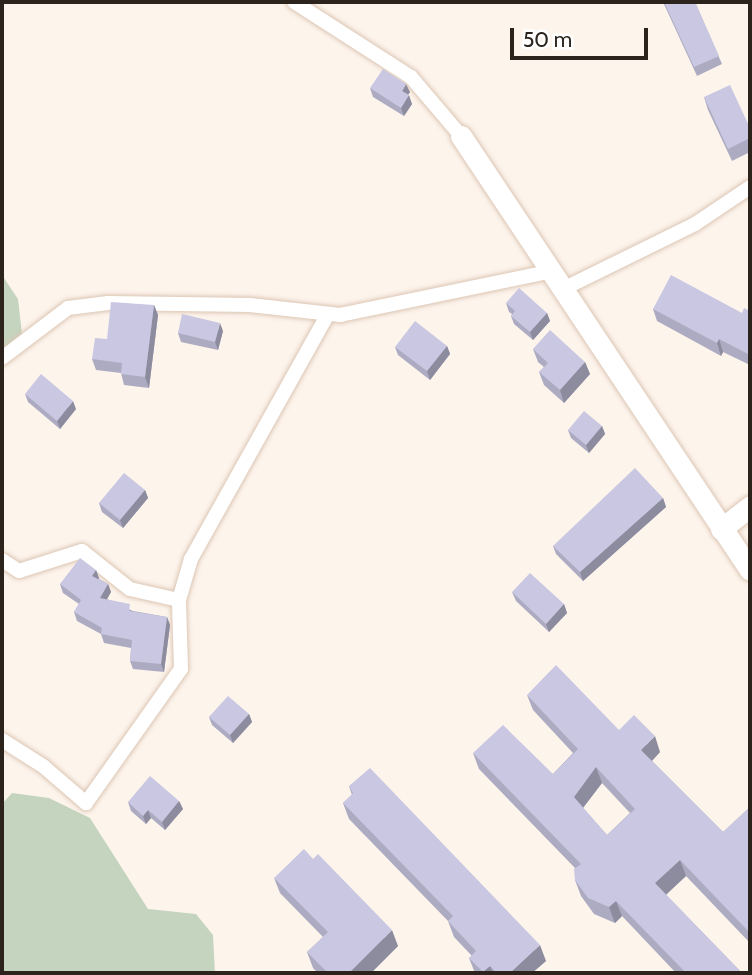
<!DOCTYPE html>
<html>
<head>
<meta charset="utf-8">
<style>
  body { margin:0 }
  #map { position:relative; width:752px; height:975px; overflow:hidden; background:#fdf4ec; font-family:Cabin,sans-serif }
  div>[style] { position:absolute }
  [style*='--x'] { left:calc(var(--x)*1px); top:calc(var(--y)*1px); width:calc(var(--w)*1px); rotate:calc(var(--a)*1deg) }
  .green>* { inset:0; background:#c5d4be }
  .roads { filter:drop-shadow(0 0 2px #dcc6b4) drop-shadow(0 0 2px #dcc6b4) }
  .street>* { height:14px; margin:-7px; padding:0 7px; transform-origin:7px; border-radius:7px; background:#fff }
  .secondary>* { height:21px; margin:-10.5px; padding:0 10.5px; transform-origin:10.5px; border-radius:10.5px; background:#fff }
  .wall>* { inset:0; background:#adabc2 }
  .shaded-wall>* { inset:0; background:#8d8b9e }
  .building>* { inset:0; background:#c9c7e1 }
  span { translate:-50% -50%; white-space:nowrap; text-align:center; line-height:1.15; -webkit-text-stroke:5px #fff; paint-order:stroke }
  .frame { position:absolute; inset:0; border:4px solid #2b231c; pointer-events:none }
  .scale { position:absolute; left:510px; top:28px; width:138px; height:32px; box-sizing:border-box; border:4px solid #2b231c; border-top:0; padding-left:9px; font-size:21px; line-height:24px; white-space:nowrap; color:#2b231c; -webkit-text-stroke:5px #fff; paint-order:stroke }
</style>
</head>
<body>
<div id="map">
  <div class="green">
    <i style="clip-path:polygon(2px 275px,18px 299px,22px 334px,2px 350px)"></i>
    <i style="clip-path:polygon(12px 793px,49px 798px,90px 818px,148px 909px,196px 914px,213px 935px,215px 973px,2px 973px,2px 804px)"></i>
  </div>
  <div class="roads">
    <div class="street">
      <i style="--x:294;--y:2;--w:139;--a:32.7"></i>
      <i style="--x:411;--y:77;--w:77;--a:49.7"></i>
      <i style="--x:565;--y:288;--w:145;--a:-26.2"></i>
      <i style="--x:695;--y:224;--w:66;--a:-33.9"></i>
      <i style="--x:2;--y:358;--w:83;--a:-37.1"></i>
      <i style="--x:68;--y:308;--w:40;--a:-7.1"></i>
      <i style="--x:108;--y:303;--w:142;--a:0.8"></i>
      <i style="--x:250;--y:305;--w:91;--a:6.3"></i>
      <i style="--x:340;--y:315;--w:217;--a:-11.7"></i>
      <i style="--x:2;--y:560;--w:20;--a:33"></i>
      <i style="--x:19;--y:571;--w:66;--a:-17.6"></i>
      <i style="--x:82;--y:551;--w:61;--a:38.4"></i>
      <i style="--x:130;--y:589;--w:50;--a:12.7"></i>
      <i style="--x:2;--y:740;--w:49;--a:32.4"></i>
      <i style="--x:43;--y:766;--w:57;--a:40.7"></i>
      <i style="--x:86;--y:803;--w:164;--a:-54.7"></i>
      <i style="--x:181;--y:669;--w:69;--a:-91.7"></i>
      <i style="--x:179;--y:600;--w:43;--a:-73.7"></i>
      <i style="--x:191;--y:559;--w:278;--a:-60.8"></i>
    </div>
    <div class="secondary">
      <i style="--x:461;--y:136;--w:521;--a:56.34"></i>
      <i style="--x:721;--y:529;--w:37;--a:-38"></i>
    </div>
  </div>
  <div class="wall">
    <i style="clip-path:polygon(663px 2px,695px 2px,722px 64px,697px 76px)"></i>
    <i style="clip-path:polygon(370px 88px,410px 92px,408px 95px,412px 104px,404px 116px,373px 97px)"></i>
    <i style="clip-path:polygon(704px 97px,750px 128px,750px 152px,732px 161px,708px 110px)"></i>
    <i style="clip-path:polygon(506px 303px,547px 313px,550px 321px,533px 340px,514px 324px,511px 316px,512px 314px,509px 312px)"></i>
    <i style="clip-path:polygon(154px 305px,158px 315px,149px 388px,124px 385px,121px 373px,96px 370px,92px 359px,107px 339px)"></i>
    <i style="clip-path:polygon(653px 309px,742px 313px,750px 311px,750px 365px,723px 352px,721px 356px,657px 321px)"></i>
    <i style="clip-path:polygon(223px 331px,218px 350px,181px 342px,178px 333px)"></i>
    <i style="clip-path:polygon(447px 346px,450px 354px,430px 380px,398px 355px,395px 347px)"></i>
    <i style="clip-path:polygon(533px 349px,585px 362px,590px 374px,564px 403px,544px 385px,539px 372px,544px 367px,538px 362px)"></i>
    <i style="clip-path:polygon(25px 394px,76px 409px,60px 429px,28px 402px)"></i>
    <i style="clip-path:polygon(602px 426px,605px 434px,589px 453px,571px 438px,568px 430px)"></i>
    <i style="clip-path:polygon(145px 490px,148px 498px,123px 528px,102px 512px,99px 503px)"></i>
    <i style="clip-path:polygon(663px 498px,666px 507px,583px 581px,556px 554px,553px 546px)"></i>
    <i style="clip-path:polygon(96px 570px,99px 579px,108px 584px,111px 592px,107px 599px,133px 611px,167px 617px,170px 625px,164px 672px,133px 669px,130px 661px,131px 648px,104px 643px,101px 634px,77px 621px,74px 612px,79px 604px,63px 593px,60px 584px)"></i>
    <i style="clip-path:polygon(512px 592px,564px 604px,567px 613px,549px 632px,516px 601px)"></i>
    <i style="clip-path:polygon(evenodd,527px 695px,619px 730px,660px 752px,652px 761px,723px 832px,750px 807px,750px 943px,686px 876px,666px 895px,742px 973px,676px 973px,622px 916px,615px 923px,594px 914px,581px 896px,575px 880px,575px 868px,479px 769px,473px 753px,553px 774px,573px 753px,533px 710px,527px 695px,602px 783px,630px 813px,607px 835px,583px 808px,602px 783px)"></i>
    <i style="clip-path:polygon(249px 714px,252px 722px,233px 743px,212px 725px,209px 717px)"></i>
    <i style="clip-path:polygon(349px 786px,546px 961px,532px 973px,475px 973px,469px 958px,472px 956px,454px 937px,448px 921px,349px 819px,343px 803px,352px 795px)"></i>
    <i style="clip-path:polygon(179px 801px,183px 809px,165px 830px,151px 818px,146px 824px,131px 811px,128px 802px)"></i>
    <i style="clip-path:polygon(274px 878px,398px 946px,371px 973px,318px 973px,313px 968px,307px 952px,323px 937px,280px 893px)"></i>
  </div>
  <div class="shaded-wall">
    <i style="clip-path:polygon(406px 84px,410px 92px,405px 99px,402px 91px)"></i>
    <i style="clip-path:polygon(409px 95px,412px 104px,404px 116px,401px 108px)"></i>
    <i style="clip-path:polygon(154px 305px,158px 315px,149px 388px,145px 377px)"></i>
    <i style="clip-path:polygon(547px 313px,550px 321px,533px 340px,530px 332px)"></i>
    <i style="clip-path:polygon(220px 323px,223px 331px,218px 350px,215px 342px)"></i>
    <i style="clip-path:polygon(719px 339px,723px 352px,721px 356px,717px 343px)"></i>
    <i style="clip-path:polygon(447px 346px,450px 354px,430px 380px,427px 371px)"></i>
    <i style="clip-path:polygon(585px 362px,590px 374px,564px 403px,560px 390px)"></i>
    <i style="clip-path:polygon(73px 401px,76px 409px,60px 429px,57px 421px)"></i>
    <i style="clip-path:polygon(602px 426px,605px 434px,589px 453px,586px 445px)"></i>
    <i style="clip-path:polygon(145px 490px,148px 498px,123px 528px,120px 520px)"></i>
    <i style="clip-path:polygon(663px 498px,666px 507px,583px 581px,580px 572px)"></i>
    <i style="clip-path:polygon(96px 570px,99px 578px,95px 584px,92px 576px)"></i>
    <i style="clip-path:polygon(108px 584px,111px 592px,103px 606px,100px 598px)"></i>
    <i style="clip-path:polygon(564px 604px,567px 613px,549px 632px,546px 624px)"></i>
    <i style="clip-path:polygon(167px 617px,170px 625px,164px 672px,161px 664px)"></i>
    <i style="clip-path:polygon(249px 714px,252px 722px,233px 743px,230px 735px)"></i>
    <i style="clip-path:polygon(655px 736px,660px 752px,647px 766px,641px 750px)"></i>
    <i style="clip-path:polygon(596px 767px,602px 783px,579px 813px,574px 797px)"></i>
    <i style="clip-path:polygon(179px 801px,183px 809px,165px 830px,162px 822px)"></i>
    <i style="clip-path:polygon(148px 810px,151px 818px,146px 824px,143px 816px)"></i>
    <i style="clip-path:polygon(680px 860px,686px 876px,661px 899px,655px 883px)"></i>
    <i style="clip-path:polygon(616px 901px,622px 916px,615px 923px,609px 907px)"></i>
    <i style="clip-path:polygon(392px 930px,398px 946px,371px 973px,349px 973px)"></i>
    <i style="clip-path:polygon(540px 945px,546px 961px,532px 973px,510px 973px)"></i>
    <i style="clip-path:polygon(490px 966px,493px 973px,483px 973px,483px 972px)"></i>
  </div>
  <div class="building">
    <i style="clip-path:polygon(664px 2px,695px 2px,719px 56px,694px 67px)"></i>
    <i style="clip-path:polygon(383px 69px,406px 84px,402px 91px,409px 95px,401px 108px,370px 88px)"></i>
    <i style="clip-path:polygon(730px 85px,750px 128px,750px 138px,728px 149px,704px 97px)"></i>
    <i style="clip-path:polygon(671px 275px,742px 313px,744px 308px,750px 311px,750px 355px,719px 339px,717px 343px,653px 309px)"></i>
    <i style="clip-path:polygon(519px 288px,547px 313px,530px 332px,511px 316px,515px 311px,506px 303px)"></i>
    <i style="clip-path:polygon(111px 302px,154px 305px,145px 377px,121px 374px,122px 363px,92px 359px,95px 338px,107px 339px)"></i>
    <i style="clip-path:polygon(182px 314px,220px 323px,215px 342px,178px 333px)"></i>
    <i style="clip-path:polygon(415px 321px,447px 346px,427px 371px,395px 347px)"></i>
    <i style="clip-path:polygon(550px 330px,585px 362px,560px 390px,539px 372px,548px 363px,533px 349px)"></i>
    <i style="clip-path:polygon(41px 374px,73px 401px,57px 421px,25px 394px)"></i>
    <i style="clip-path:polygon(584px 411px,602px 426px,586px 445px,568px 430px)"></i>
    <i style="clip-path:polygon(635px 468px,663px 498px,580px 572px,553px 546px)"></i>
    <i style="clip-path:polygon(124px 473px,145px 490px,120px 520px,99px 503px)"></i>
    <i style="clip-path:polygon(80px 558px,96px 570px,92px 576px,108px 584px,100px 598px,130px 604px,129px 611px,167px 617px,161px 664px,130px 661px,132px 640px,101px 634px,102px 628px,74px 612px,81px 600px,60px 584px)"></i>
    <i style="clip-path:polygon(530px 573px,564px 604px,546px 624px,512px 592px)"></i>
    <i style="clip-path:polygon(evenodd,556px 665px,619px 730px,634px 715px,655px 736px,641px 750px,723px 832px,750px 807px,750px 933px,680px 860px,655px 883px,742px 973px,686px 973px,616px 901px,609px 907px,588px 898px,575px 880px,574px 869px,581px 864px,473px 753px,503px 725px,553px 774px,578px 749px,527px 695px,556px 665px,596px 767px,635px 809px,607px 835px,574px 797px,596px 767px)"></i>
    <i style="clip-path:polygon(228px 696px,249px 714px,230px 735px,209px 717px)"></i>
    <i style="clip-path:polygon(370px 768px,540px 945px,510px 973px,497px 973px,490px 966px,483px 972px,469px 958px,476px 951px,448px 921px,453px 916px,343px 803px,353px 793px,349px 786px)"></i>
    <i style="clip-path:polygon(150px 776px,179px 801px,162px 822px,148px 810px,143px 816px,128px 802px)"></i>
    <i style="clip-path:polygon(304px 849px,313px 859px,318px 854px,392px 930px,349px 973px,328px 973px,307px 952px,328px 932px,274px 878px)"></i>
  </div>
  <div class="frame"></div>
  <div class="scale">50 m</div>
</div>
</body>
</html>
